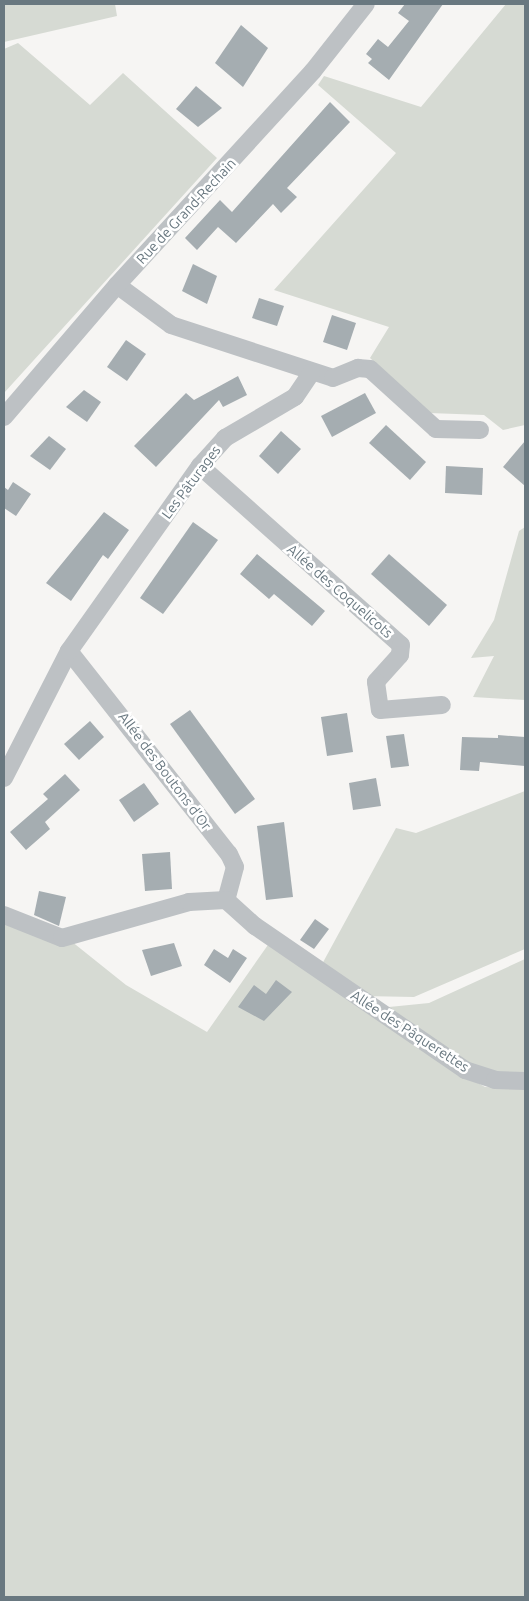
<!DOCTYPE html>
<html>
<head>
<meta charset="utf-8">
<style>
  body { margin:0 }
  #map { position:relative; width:529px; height:1601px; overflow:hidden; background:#f6f5f3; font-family:Ubuntu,sans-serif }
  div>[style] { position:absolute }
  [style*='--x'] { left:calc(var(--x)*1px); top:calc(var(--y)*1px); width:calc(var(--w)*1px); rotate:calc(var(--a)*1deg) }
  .green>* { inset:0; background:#d6dad3 }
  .building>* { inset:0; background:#a5adb1 }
  .minor>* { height:18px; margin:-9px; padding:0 9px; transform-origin:9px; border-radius:9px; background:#bdc1c4 }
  span { translate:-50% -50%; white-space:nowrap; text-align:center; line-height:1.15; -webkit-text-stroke:5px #fff; paint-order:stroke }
  .street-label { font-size:14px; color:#697880 }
  .frame { position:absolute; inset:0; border:5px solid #697880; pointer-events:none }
</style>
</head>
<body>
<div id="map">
  <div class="green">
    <i style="clip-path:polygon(4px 4px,115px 4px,117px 16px,4px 42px)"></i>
    <i style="clip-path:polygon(506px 4px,525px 4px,525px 425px,503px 430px,484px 415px,429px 413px,370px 358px,389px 327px,274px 290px,396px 153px,318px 85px,324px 76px,421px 107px)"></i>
    <i style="clip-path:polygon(18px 43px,90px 105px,123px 73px,217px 158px,4px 393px,4px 49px)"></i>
    <i style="clip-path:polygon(525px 527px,525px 700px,473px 697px,494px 656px,471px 658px,494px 620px,519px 531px)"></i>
    <i style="clip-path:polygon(525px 791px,525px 949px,414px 997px,363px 996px,321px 966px,396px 828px,416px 833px)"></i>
    <i style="clip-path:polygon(4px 921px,71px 941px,126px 985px,207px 1032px,270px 942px,429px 1055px,485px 1087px,525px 1088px,525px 1597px,4px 1597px)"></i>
    <i style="clip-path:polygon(525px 959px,525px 1076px,473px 1069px,379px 1008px,429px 1003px)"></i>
  </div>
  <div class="building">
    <i style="clip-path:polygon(405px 4px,443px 4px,389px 80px,368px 63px,372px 59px,366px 54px,378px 39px,388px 47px,409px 21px,398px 13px)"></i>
    <i style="clip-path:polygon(241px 25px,268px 48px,243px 87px,215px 63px)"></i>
    <i style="clip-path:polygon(196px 86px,222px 108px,198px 127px,176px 109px)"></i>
    <i style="clip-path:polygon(330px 102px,350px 122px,287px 188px,297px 197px,281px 213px,273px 204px,236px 243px,218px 227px,197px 250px,185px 238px,220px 200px,232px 212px)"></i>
    <i style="clip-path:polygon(193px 264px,217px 276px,207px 304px,182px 291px)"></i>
    <i style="clip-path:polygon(259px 298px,284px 306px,277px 326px,252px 318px)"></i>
    <i style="clip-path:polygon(332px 315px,356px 323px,347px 350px,323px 342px)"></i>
    <i style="clip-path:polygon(126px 340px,146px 354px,127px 381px,107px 367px)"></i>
    <i style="clip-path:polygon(238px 376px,247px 395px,223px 407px,219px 400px,156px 467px,134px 446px,186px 393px,194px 400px)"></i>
    <i style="clip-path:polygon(84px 390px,101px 402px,87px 422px,66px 407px)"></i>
    <i style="clip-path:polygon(365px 393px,376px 413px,332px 437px,321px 416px)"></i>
    <i style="clip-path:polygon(386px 425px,426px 462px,410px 480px,369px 443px)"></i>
    <i style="clip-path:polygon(281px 431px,301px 449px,278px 474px,259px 456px)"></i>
    <i style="clip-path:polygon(49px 436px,66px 449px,50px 470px,30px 456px)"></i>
    <i style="clip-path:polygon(525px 441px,525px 486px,503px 467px)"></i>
    <i style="clip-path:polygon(446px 466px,483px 468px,482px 495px,445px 493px)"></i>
    <i style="clip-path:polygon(13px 482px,31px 494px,16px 516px,4px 508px,4px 487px,8px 490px)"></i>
    <i style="clip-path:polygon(104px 512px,129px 530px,108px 559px,103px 555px,71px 601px,46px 583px)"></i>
    <i style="clip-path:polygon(193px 522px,218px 540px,163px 614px,140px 598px)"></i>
    <i style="clip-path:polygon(257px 554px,325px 611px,312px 626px,274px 594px,269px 599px,240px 574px)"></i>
    <i style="clip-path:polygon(389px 554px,447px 605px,429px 626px,371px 574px)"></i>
    <i style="clip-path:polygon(190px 710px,255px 799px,235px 814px,170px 724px)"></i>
    <i style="clip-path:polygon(347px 713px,353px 752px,327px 756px,321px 717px)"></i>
    <i style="clip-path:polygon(90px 721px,104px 737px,79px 760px,64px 744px)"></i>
    <i style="clip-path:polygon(404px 734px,409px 766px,391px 768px,386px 736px)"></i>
    <i style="clip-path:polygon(498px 735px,525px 737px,525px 766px,480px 762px,479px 771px,460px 770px,462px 737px,498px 738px)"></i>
    <i style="clip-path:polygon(65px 774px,80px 790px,45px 822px,50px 829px,26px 850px,10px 832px,48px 799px,43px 794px)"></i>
    <i style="clip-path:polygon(376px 778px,381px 806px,353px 810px,349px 783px)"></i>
    <i style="clip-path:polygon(144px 783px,159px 804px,134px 822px,119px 800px)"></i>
    <i style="clip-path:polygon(284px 822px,293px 897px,266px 900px,257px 826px)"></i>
    <i style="clip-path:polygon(170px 852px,172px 889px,145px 891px,142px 854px)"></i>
    <i style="clip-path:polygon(39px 891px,66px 897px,59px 926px,34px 915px)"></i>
    <i style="clip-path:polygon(315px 919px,329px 929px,314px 949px,300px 940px)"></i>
    <i style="clip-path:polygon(174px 943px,182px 966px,151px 976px,142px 950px)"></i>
    <i style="clip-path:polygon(214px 949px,228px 958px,233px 949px,247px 958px,230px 983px,204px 965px)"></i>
    <i style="clip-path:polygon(276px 980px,292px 992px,264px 1021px,238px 1007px,254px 985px,266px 994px)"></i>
  </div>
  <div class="minor">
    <i style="--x:117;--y:285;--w:67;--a:36.5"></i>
    <i style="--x:171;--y:325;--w:170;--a:18.1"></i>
    <i style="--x:333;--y:378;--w:27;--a:-22"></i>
    <i style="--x:358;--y:368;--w:12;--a:5"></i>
    <i style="--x:370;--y:369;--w:89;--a:42.3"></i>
    <i style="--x:436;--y:429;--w:44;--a:1.3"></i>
    <i style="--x:4;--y:417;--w:174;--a:-49.4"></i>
    <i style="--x:117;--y:285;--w:290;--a:-47.5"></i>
    <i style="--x:313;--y:71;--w:85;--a:-51.7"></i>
    <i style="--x:200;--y:466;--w:269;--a:41.7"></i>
    <i style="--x:401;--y:645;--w:10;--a:96"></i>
    <i style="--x:400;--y:655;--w:36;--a:132"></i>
    <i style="--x:376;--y:682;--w:28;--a:82"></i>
    <i style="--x:380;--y:710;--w:62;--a:-4.6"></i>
    <i style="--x:69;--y:651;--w:258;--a:51.8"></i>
    <i style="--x:229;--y:854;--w:14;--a:65"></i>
    <i style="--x:235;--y:867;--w:34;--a:105"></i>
    <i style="--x:4;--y:778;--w:143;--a:-62.9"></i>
    <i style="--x:69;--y:651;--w:227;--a:-54.7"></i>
    <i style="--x:200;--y:466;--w:38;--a:-48"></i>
    <i style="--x:225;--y:438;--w:81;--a:-30.4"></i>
    <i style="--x:295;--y:397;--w:29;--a:-56"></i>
    <i style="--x:4;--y:915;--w:62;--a:21.6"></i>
    <i style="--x:62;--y:938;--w:132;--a:-15.8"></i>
    <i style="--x:189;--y:902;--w:37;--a:-3"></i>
    <i style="--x:226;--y:900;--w:39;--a:42"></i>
    <i style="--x:255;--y:926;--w:255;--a:34.4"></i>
    <i style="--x:465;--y:1070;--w:32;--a:18"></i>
    <i style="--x:495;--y:1080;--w:30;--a:2"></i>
  </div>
  <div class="street-label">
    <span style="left:186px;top:211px;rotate:-47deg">Rue de Grand-Rechain</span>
    <span style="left:191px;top:482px;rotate:-53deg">Les Pâturages</span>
    <span style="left:340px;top:591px;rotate:41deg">Allée des Coquelicots</span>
    <span style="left:165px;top:771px;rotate:53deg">Allée des Boutons d’Or</span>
    <span style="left:410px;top:1031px;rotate:33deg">Allée des Pâquerettes</span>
  </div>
  <div class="frame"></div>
</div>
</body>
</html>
